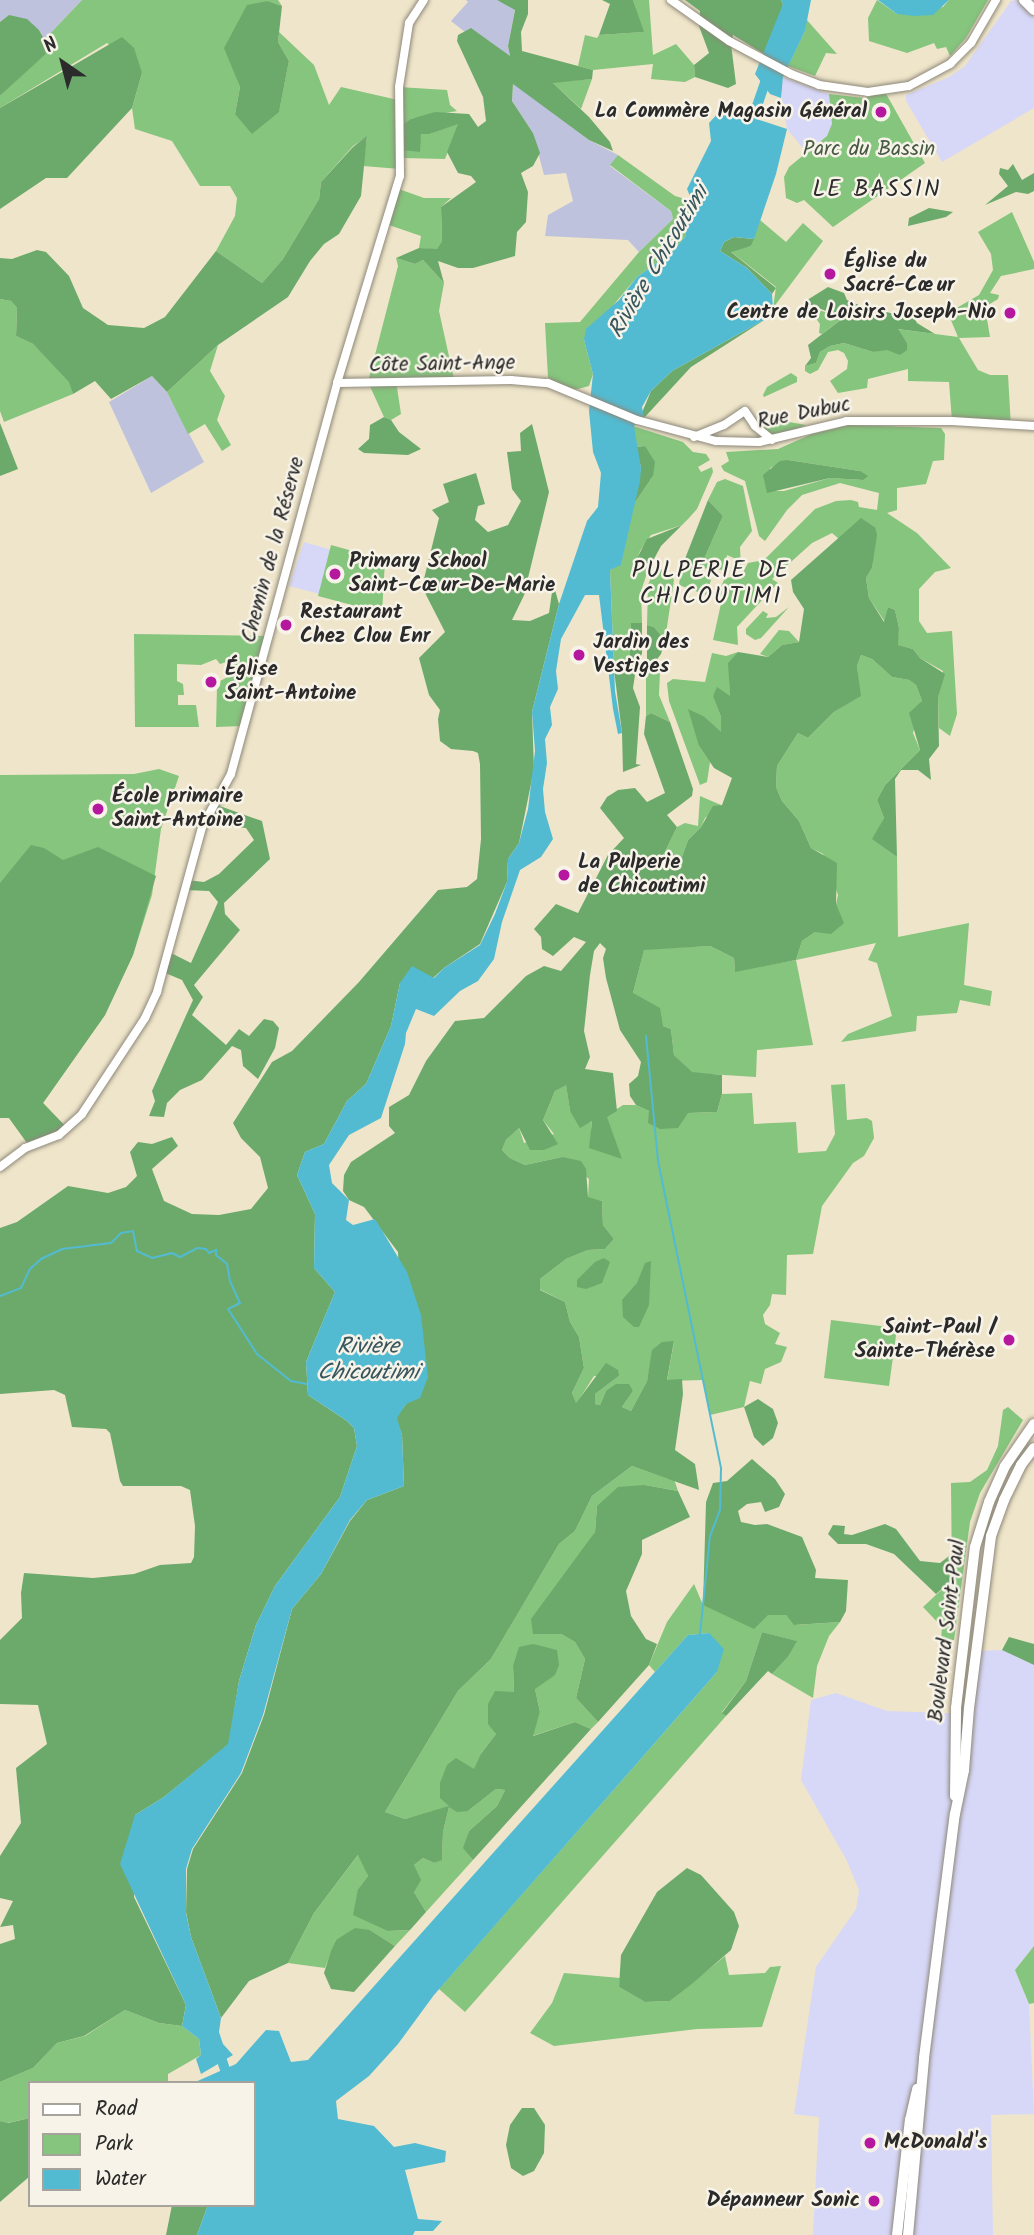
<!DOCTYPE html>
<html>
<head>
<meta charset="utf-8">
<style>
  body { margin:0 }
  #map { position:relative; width:1034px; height:2235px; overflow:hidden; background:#efe5ca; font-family:Kalam,sans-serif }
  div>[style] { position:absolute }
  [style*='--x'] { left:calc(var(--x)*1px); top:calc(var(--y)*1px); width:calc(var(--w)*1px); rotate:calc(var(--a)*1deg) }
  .built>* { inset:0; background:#d7d7f8 }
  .industrial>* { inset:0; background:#bfc2dd }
  .green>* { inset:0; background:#85c57d }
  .forest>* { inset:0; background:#6caa6c }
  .water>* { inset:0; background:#53bbd1 }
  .stream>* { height:2px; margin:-1px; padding:0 1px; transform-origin:1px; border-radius:1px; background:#53bbd1 }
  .river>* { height:10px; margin:-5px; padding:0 5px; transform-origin:5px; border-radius:5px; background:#53bbd1 }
  .roads { filter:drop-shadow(0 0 2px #8d887a) drop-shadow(0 0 2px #8d887a) }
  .tertiary>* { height:8px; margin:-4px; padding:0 4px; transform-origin:4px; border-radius:4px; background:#fff }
  .secondary>* { height:10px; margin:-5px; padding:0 5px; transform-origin:5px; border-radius:5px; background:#fff }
  .primary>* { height:10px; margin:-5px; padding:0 5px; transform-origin:5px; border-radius:5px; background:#fff }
  .dots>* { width:19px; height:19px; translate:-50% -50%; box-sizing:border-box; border:4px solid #f7f3e8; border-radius:50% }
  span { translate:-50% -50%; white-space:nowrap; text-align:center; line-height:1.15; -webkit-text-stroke:5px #f7f3e8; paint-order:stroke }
  .poi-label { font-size:21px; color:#2b2b2b; font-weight:700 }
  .right { translate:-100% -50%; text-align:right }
  .left { translate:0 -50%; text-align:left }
  .park-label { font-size:21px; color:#465944 }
  .street-label { font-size:21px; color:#2b2b2b }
  .neighbourhood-label { font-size:23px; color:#2b2b2b; letter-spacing:2px }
  .water-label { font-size:23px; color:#37565d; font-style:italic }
  .legend { position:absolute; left:28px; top:2081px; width:228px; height:126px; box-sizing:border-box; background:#f7f3e8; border:2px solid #a5a39c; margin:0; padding:9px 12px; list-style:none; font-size:21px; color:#2b2b2b }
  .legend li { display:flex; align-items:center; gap:14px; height:35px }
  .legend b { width:35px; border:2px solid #a5a39c }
  .north { position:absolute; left:28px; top:28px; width:70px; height:70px; -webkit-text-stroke:5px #f7f3e8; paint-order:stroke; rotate:325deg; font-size:19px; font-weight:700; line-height:28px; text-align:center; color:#2b2b2b }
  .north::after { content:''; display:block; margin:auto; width:24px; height:32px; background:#2b2b2b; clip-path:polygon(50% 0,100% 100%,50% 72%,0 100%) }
</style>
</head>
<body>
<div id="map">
  <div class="built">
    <i style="clip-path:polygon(1017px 0,1034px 18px,1034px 108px,942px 162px,906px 101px,906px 95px,949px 77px,965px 66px,1011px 1px)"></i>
    <i style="clip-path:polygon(783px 77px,829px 94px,833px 124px,827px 136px,807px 153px,787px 129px,781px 92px)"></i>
    <i style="clip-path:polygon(304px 542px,377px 563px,377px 609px,289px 586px)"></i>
    <i style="clip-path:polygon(1002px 1650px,1034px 1665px,1034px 1946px,1015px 1970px,1029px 2004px,1034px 2114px,991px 2115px,993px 2235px,813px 2235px,819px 2117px,794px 2114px,816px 1967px,856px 1909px,859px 1890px,846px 1859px,801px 1780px,811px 1700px,836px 1693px,887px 1711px,971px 1714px,979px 1651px)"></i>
  </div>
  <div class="industrial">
    <i style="clip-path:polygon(0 0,82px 0,44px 40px,39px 30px,9px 15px,0 22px)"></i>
    <i style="clip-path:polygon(466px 0,497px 0,515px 9px,508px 46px,510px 57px,471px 29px,465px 32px,451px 21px,468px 2px)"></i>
    <i style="clip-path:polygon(513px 83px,589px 140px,618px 155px,610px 166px,671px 211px,673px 219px,639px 252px,628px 240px,545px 236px,548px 215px,573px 201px,566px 173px,544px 175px,533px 133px,512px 101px)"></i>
    <i style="clip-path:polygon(152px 376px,167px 392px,204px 462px,151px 493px,109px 402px)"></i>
  </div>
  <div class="green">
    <i style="clip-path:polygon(82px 0,278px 0,282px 6px,268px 1px,225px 47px,240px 87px,235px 114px,279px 111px,289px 61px,278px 42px,279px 32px,314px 65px,329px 105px,341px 87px,398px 100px,399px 87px,447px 90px,450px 105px,457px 111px,411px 119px,420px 140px,421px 134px,430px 134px,459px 123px,445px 159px,402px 158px,400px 169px,363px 166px,367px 137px,353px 146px,321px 182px,319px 199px,283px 259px,262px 283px,216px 251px,235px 216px,237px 198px,230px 186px,200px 186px,172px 141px,135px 129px,132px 108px,142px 73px,107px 43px,0 108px,0 96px,49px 50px,44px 40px)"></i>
    <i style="clip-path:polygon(633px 0,649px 0,653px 55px,676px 44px,694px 65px,695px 77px,685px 82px,651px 79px,653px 64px,593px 70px,578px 66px,585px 35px,597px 38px,599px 35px,643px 32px)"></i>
    <i style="clip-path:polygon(877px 0,897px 14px,943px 7px,949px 0,988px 0,966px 38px,950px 56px,946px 47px,937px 49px,934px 43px,907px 53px,869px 41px,868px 18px)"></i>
    <i style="clip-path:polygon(806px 19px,837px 54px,826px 53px,815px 76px,788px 66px,805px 31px)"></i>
    <i style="clip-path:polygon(592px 79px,581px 109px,552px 82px)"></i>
    <i style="clip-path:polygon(885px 92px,925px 163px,833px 227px,804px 200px,797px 203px,786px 198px,784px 177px,789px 167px,827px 136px,832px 124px,829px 94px,864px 98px)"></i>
    <i style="clip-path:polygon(618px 155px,675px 196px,692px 201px,688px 225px,685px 237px,672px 252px,637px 277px,584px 340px,593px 374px,589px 386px,571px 391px,548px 378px,545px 323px,580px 322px,639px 252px,673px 219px,671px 211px,610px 165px)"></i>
    <i style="clip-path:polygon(396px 188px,424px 198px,451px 198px,441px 207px,442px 241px,437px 250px,419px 248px,421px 236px,386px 224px)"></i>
    <i style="clip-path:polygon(1012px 212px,1034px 262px,1034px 269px,1001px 276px,990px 293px,999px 295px,998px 299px,985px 307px,990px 337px,959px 338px,978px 370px,990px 375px,1008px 375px,1011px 427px,952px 421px,949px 382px,908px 381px,908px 369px,868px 379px,867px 388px,838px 393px,830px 381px,847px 369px,848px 361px,844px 353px,838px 350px,828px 352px,818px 370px,810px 374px,805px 371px,805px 366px,816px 363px,820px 352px,830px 346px,844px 343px,873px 352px,907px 343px,897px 329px,958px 337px,948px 313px,979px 295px,993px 270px,991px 254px,978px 232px)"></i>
    <i style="clip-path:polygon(760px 220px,786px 242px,803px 223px,823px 241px,773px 308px,776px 287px,730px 251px,751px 246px)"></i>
    <i style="clip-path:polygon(396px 258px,415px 264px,423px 260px,444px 283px,439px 311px,454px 379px,396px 381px,401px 414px,391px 420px,384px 417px,368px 382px,398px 266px)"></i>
    <i style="clip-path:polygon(0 299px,11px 301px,17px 308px,16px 336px,33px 344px,70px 382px,73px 394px,4px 422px,0 411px)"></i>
    <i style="clip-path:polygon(804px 302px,814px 309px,844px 317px,822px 334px,819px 333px,820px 324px)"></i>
    <i style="clip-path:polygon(218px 345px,210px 371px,225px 396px,217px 420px,231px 445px,222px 451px,205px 424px,188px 434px,167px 392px)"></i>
    <i style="clip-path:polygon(791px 373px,797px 377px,797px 382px,764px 397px,763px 395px,767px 387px)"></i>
    <i style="clip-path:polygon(778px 420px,806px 425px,779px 436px,769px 434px,758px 425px)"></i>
    <i style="clip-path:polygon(evenodd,849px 425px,941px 428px,945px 434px,944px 460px,933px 461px,926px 484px,897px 488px,897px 510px,887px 513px,917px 533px,951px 568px,935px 572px,919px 589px,919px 621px,927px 633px,952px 631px,957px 714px,950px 736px,939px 728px,938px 697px,943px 671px,920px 658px,913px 649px,897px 645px,899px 628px,895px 610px,888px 607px,885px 622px,869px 598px,866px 578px,872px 568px,875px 527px,862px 519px,839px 539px,832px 533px,812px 543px,772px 579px,778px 583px,737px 627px,738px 645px,713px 640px,722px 599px,716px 597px,725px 578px,741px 576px,748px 563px,764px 560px,815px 509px,836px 501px,851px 500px,858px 502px,859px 507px,877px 510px,879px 493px,840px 483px,802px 495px,787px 510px,765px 541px,759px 536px,745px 481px,724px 471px,721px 466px,729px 461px,726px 452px,778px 449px,812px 434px,849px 425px,788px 460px,860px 471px,863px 480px,830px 478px,784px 491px,771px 491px,770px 468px,788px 460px)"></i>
    <i style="clip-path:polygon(633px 426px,683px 442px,693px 452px,706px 454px,710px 460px,698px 467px,701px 472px,712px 467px,713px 472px,697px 509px,689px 518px,682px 525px,651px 535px,640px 551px,635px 564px,648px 570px,641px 591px,642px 623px,631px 624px,629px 662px,614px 666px,610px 570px,621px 564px,634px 504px,653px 476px,645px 446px,636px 447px)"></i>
    <i style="clip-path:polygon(725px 479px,743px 486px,752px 531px,740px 547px,741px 569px,736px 559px,727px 555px,725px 570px,700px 568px,698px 572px,711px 580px,706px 595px,679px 585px,681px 569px,700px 568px,723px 516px,708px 500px,717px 482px)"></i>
    <i style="clip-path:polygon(331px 545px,385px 560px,382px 613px,318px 596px)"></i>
    <i style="clip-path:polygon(660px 569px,671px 574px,674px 580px,665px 640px,654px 627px,647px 625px,648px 585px,654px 570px)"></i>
    <i style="clip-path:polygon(789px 607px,761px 638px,755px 640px,746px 634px,746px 629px,763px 611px,768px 614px,766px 618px,776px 617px)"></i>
    <i style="clip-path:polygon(779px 630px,789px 631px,799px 642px,782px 645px,768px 657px,760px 654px)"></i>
    <i style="clip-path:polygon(134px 634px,268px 636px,243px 726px,216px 727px,217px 687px,220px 681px,228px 677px,229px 672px,226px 662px,220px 664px,216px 659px,201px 665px,177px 664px,177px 681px,183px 684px,184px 695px,178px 695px,178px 705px,196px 705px,199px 727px,135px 727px)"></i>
    <i style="clip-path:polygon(738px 652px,729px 663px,730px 697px,713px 695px,721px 717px,721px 733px,705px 717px,699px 746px,710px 762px,707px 782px,700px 785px,669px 701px,667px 683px,673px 679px,705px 682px,712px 653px,726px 656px)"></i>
    <i style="clip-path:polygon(861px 655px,872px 659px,892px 677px,909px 680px,916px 685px,922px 701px,913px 733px,920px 750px,885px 785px,877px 800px,884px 818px,873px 839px,897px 857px,898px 937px,969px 923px,964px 985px,992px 991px,990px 1006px,960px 1000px,957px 1013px,917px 1016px,916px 1031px,841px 1042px,848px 1034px,892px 1016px,877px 963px,868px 960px,876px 943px,796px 960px,813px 1045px,757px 1050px,756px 1077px,692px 1073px,674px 1055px,671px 1029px,663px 1026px,633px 993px,644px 949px,710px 946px,734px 958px,735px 971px,796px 960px,802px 941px,815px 932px,836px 904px,838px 895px,823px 854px,811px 848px,799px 821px,782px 801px,776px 787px,777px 766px,798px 733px,808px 738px,834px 712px,860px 696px,857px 666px)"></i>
    <i style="clip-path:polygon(646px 671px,660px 672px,659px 695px,670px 722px,651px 713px,646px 716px)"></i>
    <i style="clip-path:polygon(159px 769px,179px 776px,161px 829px,152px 895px,133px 955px,105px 1015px,43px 1103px,68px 1129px,30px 1147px,9px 1118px,0 1114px,0 775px,134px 774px)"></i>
    <i style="clip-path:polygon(700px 796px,721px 805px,705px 818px,701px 827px,688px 840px,682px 857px,669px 864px,659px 864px,677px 827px,685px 823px,698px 826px)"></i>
    <i style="clip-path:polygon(566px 1084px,570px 1111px,586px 1124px,592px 1121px,591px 1129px,621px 1159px,606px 1116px,623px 1105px,636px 1105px,649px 1111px,649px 1123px,688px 1113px,717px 1112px,722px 1094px,752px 1093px,754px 1124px,796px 1122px,798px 1153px,826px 1151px,835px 1134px,831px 1085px,845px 1084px,847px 1120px,867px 1118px,872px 1121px,874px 1138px,864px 1156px,853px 1163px,822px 1206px,813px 1254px,787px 1255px,786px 1295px,772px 1294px,770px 1305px,763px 1315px,765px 1324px,780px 1333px,775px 1344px,787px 1347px,781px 1362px,765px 1369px,761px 1384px,750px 1381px,744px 1407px,710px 1415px,703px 1380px,667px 1381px,674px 1342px,653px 1350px,647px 1381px,631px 1411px,622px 1407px,633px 1391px,606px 1391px,600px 1405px,595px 1404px,595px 1394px,619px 1376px,594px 1376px,576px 1404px,572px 1393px,584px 1368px,579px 1337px,570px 1322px,565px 1302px,539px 1289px,540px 1279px,566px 1259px,588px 1250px,605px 1249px,614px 1239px,603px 1225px,602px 1201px,588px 1198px,589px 1179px,562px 1157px,525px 1165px,510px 1158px,502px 1150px,506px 1140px,519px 1128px,524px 1143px,554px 1134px,543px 1120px,555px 1091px)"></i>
    <i style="clip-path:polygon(831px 1320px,897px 1328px,889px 1386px,824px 1378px)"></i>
    <i style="clip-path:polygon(1008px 1407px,1023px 1420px,980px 1493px,970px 1522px,954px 1640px,941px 1641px,942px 1627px,923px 1607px,952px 1580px,951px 1483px,970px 1482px,987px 1470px,998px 1446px,1003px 1410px)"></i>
    <i style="clip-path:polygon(632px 1466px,669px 1479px,673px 1476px,678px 1491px,645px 1485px,597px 1506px,595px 1532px,533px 1634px,561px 1634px,575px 1642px,585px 1659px,576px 1698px,598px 1722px,591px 1729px,575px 1722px,532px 1736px,540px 1712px,535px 1689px,513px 1666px,514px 1692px,493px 1728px,496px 1734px,480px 1755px,474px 1770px,468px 1811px,496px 1789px,505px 1790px,497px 1806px,469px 1831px,464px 1848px,473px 1860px,426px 1912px,414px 1892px,414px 1865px,423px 1858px,434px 1863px,442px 1859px,443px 1832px,449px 1807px,405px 1819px,385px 1812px,458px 1691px,491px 1659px,559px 1544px,575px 1531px,592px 1496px)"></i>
    <i style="clip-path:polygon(694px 1584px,703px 1605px,786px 1615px,795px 1625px,840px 1622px,829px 1636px,817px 1666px,813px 1698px,772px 1674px,788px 1657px,796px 1641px,762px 1632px,746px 1681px,722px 1712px,726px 1716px,465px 2012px,439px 1989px,717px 1672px,709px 1633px,688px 1635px,655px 1672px,649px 1665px,667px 1622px)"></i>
    <i style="clip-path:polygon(359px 1854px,368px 1876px,358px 1889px,388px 1931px,410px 1930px,395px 1946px,370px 1930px,336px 1940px,325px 1968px,288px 1963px,314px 1913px)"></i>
    <i style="clip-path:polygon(1034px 1946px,1034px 2003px,1029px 2004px,1015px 1970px)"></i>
    <i style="clip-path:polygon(725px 1956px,729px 1975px,765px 1973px,770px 1967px,781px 1966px,762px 2027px,697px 2029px,554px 2046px,530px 2033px,552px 2003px,564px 1973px,620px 1978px,619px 1987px,645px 2002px,670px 2001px)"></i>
    <i style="clip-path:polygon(125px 2010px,159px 2023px,182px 2026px,199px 2039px,201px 2055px,168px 2074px,168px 2083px,30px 2083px,30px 2118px,7px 2123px,0 2121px,0 2082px,33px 2068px,57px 2043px,85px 2036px)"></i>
  </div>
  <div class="forest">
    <i style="clip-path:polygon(497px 0,528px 0,528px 14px,521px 32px,522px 51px,593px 70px,592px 79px,553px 83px,589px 117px,610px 142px,613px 151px,589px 140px,513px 84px,512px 101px,533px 133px,540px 153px,533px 166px,521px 173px,528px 192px,526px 222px,517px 232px,515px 256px,473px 268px,458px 268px,438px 261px,444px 283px,423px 260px,415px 264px,396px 258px,419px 248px,437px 249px,442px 241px,441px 207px,476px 182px,471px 176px,458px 173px,447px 152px,458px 124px,430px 134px,421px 134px,420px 152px,402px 150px,401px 126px,411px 119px,435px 112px,469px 114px,478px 127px,486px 121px,483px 97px,457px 41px,458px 35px,471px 28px,510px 56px,508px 46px,515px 10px)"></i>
    <i style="clip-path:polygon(602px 0,633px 0,644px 32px,599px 35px,610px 4px)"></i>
    <i style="clip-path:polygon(685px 0,781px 0,783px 4px,769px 57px,733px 35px,731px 44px,736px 84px,728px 88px,695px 77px,694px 65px,709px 53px,699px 26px,700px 11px)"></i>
    <i style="clip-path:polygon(268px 1px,282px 6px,278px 42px,289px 61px,279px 112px,252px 134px,235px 114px,240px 87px,224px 48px,247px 5px)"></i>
    <i style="clip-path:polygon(9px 15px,27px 19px,39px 30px,50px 50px,0 96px,0 22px)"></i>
    <i style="clip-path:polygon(122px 37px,134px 48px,142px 73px,132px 108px,67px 178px,46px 178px,0 209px,0 108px)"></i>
    <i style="clip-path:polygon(367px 136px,361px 196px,339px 234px,324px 244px,310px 261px,288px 297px,218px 345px,167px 392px,152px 376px,111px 399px,95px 381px,73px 394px,69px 382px,33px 344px,16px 336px,17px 308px,11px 301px,0 299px,0 258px,12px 259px,37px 250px,46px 252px,69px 276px,83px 308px,108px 325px,144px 328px,165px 317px,216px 251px,262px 283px,283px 259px,319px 199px,321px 182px,353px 147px)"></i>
    <i style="clip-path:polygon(1013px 164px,1022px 180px,1034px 173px,1034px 191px,1028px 194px,1016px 192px,985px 205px,1008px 186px,999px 174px,1000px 168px,1008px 170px)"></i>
    <i style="clip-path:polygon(929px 208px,953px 212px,946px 217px,908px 226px,909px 218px)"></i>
    <i style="clip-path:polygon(734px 237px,754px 239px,751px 246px,731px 252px,776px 288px,772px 294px,747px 268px,720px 251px,724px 242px)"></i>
    <i style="clip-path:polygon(828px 287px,844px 293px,847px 300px,861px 306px,899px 315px,900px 304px,907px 305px,917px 323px,935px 334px,898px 329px,907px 343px,907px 350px,900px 355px,887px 350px,873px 352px,844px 343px,830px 346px,820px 352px,816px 363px,805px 366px,811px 358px,808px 345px,843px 318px,804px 302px)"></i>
    <i style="clip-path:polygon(766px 319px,691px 367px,644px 418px,641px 415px,651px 391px,672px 371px)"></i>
    <i style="clip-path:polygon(384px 417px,391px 420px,399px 432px,421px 449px,408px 455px,364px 453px,358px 449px,369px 439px,370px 425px)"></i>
    <i style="clip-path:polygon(0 423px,18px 469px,0 476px)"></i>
    <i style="clip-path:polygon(532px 424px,549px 492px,528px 578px,530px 583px,512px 620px,530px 621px,549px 613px,552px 592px,555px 590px,559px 604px,532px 712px,534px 769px,519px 843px,508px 859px,507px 882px,480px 944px,444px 968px,433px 978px,400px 983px,391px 1026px,366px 1084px,347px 1101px,324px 1144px,305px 1152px,297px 1175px,315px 1214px,314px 1268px,335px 1292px,306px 1362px,308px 1395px,347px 1421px,354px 1428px,357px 1446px,340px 1497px,275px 1586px,256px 1625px,239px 1681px,229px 1744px,164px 1797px,135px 1815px,134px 1897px,186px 2005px,182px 2026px,159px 2023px,125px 2010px,84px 2036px,57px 2043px,33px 2068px,0 2082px,0 1944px,15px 1939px,13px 1925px,0 1927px,13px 1901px,0 1898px,0 1856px,21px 1823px,16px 1768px,47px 1744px,38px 1705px,0 1704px,0 1640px,22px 1618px,21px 1593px,24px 1573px,93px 1578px,134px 1574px,160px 1565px,191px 1563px,194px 1557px,195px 1526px,190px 1490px,181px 1486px,123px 1486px,120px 1481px,110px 1433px,106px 1429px,72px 1427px,65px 1395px,54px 1390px,0 1394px,0 1228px,17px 1222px,68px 1186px,108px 1193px,126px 1187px,137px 1176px,130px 1152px,138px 1142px,152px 1144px,172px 1137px,178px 1146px,152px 1169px,164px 1201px,192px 1214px,219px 1215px,251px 1209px,268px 1188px,260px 1157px,241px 1138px,233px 1123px,272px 1062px,292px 1051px,359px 982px,438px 890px,467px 887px,477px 879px,481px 839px,480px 764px,478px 753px,473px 751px,451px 749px,440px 741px,438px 719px,440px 710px,429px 695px,419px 658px,445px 632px,422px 587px,439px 518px,432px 510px,449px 502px,443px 484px,476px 473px,485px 504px,478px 506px,475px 520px,488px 532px,508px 525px,521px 501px,512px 489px,507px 452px,521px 451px,520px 433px)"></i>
    <i style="clip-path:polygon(645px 446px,655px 462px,653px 476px,634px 504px,641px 468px,636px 447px)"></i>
    <i style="clip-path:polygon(788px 460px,860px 471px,868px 476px,863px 480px,830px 478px,767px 493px,763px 475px,780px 461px)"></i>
    <i style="clip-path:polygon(708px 500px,723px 516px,700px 568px,681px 569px)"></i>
    <i style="clip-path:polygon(861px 518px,875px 527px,877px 535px,872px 568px,866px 578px,869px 598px,884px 622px,888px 607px,895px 610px,899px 628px,898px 645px,913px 649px,920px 658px,945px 674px,938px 697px,939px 746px,929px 759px,931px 780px,918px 770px,901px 770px,895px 779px,897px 857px,872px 839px,884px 818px,877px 800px,885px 785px,920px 750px,909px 713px,922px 701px,916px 685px,909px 680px,892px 677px,872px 659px,861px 655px,857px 666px,861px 696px,834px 712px,808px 738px,798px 733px,777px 766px,776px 787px,782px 801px,799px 821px,811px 848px,837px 863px,836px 904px,844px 923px,831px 934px,815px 932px,802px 941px,796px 960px,735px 972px,734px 958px,710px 946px,644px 950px,633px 993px,660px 1008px,663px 1026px,671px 1029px,674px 1055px,692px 1072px,722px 1075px,722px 1094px,717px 1112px,688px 1113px,678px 1128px,660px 1129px,648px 1123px,649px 1111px,636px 1105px,630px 1096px,629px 1084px,638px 1076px,641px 1062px,620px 1030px,606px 978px,603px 958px,606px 949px,600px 943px,594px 951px,590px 975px,584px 1031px,590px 1057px,585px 1069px,613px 1073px,617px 1111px,607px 1117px,622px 1159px,589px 1148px,592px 1121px,580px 1128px,570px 1111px,566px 1085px,555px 1091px,543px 1120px,558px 1144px,544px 1150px,530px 1150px,519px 1128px,506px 1140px,502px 1150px,510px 1158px,525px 1165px,562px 1157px,581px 1161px,586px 1169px,588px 1197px,602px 1201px,603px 1225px,614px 1239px,605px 1249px,588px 1250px,566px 1259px,540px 1279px,540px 1290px,565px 1302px,570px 1322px,579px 1337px,584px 1368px,572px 1393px,576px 1403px,606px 1363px,618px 1370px,619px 1376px,595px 1394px,595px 1404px,600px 1405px,606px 1391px,616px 1384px,629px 1384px,633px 1391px,622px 1407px,631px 1411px,647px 1381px,652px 1350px,662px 1342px,674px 1341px,667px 1380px,682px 1379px,683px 1394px,675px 1450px,695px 1464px,699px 1490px,632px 1466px,592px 1496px,575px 1531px,559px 1544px,491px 1659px,458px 1691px,385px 1812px,405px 1819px,449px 1806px,440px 1798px,440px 1783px,447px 1765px,456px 1758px,474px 1769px,480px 1755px,496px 1734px,488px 1724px,488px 1704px,495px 1691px,514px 1692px,513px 1666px,519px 1647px,533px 1644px,557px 1650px,559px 1665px,555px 1675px,535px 1689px,540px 1712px,533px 1736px,575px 1722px,591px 1729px,473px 1860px,463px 1848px,469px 1831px,497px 1806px,505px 1790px,496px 1789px,468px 1811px,457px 1812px,449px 1807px,443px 1832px,442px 1860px,434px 1863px,423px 1858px,414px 1865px,421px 1880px,414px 1892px,426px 1912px,410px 1930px,388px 1931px,353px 1915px,358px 1889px,368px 1876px,358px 1855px,314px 1913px,288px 1963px,249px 1981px,221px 2018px,191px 1937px,186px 1912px,187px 1869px,193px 1849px,242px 1773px,264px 1715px,292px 1609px,321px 1574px,350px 1521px,367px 1500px,404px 1486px,402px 1435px,396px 1418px,406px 1404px,398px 1252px,364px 1207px,349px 1200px,343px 1191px,344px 1175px,351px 1162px,395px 1133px,389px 1126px,389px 1107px,409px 1095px,426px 1061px,455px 1021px,484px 1018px,526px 976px,544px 966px,561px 971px,586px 942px,574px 937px,553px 956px,542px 949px,541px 937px,534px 929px,556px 904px,578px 913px,608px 855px,624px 838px,600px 808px,607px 797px,618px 790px,635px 788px,647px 802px,665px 793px,644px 734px,646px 716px,651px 713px,670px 722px,693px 789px,692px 796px,667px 815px,677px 827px,659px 864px,669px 864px,682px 857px,688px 840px,701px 827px,713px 806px,722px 805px,732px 778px,714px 768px,699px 746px,688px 709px,705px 717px,721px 732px,721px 717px,713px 696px,717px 687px,730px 696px,728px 663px,738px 652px,768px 657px,782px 645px,799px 642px,804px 609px,793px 592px,791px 580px)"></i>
    <i style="clip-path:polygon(682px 525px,661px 546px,648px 570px,634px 564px,647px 539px)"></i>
    <i style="clip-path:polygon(631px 623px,642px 623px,642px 653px,636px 672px,629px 662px)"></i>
    <i style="clip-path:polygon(647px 625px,654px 627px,665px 640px,661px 654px,655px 662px,647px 664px)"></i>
    <i style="clip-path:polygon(630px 669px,635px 675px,633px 688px,640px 707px,636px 764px,641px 765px,623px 772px,622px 733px,614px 670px)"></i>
    <i style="clip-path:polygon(214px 804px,262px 821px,270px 859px,224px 903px,225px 914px,240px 930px,194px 985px,203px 997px,192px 1015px,226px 1045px,239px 1029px,249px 1036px,264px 1019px,273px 1021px,279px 1028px,275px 1048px,258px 1079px,243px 1066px,241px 1050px,232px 1046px,202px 1080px,180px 1090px,167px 1103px,164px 1117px,149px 1116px,155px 1101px,152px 1091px,193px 1000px,182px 980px,163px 972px,169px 952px,191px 963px,218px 902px,209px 891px,184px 890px,187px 880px,204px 882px,219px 874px,254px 840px,246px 828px,223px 826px,207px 817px)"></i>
    <i style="clip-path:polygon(31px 845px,44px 848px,63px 860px,98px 847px,156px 876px,133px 955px,105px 1015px,43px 1103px,68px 1129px,30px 1147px,9px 1118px,0 1118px,0 883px)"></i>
    <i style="clip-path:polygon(604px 1258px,610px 1262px,602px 1283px,586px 1289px,577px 1287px,577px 1280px,595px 1262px)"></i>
    <i style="clip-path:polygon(651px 1261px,649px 1305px,639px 1327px,634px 1327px,623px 1317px,622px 1300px,637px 1283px,645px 1263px)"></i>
    <i style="clip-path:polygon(758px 1399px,773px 1409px,778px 1423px,773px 1438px,763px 1446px,754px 1437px,744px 1407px)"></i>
    <i style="clip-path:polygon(752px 1459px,775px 1479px,785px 1494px,779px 1507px,765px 1512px,761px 1502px,747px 1504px,738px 1511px,741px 1522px,755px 1525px,767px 1524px,802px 1537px,816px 1570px,815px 1578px,848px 1580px,846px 1611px,840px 1622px,794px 1625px,786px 1615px,768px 1615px,754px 1629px,703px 1605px,706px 1502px,713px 1483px,727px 1481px)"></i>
    <i style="clip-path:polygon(645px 1485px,678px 1491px,690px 1517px,642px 1540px,642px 1554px,626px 1591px,631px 1616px,646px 1639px,657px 1644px,649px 1665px,598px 1722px,576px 1698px,585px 1659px,575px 1642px,561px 1634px,533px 1634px,531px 1619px,595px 1532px,597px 1506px,618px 1487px)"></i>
    <i style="clip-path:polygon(885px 1524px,896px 1529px,920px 1561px,940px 1563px,953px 1553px,952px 1580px,936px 1594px,894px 1554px,866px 1544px,838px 1544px,828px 1534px,833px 1525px,845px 1526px,844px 1534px,852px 1535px)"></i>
    <i style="clip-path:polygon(762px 1632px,797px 1641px,788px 1657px,772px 1674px,768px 1671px,726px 1716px,722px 1713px,746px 1681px)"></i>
    <i style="clip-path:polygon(1009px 1637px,1034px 1644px,1034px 1665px,1002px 1650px)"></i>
    <i style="clip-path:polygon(687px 1868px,701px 1875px,734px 1912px,739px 1926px,731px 1950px,693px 1983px,670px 2001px,645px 2002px,619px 1987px,621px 1955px,657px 1892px)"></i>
    <i style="clip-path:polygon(355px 1928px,370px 1930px,395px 1946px,354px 1992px,331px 1989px,324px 1973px,331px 1951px,336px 1940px)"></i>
    <i style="clip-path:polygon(522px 2108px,534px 2108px,545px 2125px,544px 2153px,534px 2171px,523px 2176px,511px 2168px,506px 2145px,510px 2125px)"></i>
    <i style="clip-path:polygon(30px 2118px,30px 2176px,0 2202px,0 2121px,8px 2123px)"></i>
    <i style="clip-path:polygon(172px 2205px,208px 2205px,197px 2235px,166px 2235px)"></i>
  </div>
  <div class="water">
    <i style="clip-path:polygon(781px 0,811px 0,805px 31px,783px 77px,781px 98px,770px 94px,755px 74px,783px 4px)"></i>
    <i style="clip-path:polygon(878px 0,949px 0,933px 15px,915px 16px,897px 14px)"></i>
    <i style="clip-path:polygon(723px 108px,787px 129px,776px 174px,754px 239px,734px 237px,724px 242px,720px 251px,747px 268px,772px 294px,773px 308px,766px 319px,672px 371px,651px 391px,642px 407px,644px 418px,634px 426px,641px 468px,640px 481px,621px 565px,610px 570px,615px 691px,622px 733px,618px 734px,613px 709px,599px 595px,585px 595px,561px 639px,556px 671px,558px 689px,550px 707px,552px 725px,545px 739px,547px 763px,543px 789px,545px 812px,553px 839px,541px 857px,520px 870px,502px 922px,494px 959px,478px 981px,460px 991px,434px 1016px,416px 1009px,406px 1033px,405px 1044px,381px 1118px,349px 1135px,329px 1165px,332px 1183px,349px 1200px,346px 1220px,353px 1225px,375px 1219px,407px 1272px,421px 1315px,428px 1377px,420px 1398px,406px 1404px,397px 1418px,402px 1435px,404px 1486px,367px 1500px,350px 1520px,321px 1574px,292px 1609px,263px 1715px,241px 1773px,192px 1849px,186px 1869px,186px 1913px,191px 1937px,221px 2018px,219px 2032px,223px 2044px,233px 2055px,201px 2074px,196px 2059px,201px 2055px,199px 2039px,182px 2026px,186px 2005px,120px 1864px,135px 1815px,164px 1797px,228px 1744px,239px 1681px,256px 1625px,275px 1586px,340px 1497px,357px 1446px,354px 1428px,347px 1421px,308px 1395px,306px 1362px,335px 1292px,314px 1268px,315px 1214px,297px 1175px,305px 1152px,324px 1144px,347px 1101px,366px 1084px,391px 1026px,400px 983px,412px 966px,434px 978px,444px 968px,480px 945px,495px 914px,507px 882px,508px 859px,519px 843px,528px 809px,535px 751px,532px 712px,559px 604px,587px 521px,598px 507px,601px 473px,593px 452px,589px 411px,593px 374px,584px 340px,586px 329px,619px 300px,637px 277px,672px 252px,685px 237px,692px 201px,687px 189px,711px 141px,709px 123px)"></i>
    <i style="clip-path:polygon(709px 1633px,724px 1649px,717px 1672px,434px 1995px,398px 2044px,369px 2076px,336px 2101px,338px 2119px,374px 2126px,394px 2147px,415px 2143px,446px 2151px,445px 2162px,405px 2170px,418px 2219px,442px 2221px,433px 2231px,415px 2231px,413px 2235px,197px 2235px,208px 2205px,254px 2205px,254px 2083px,193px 2083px,236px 2064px,266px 2030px,279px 2031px,291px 2062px,308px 2060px,688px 1635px)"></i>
  </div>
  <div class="stream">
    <i style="--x:646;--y:1036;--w:126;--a:84.5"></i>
    <i style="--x:658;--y:1161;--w:314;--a:78.4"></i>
    <i style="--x:721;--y:1469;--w:41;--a:91.4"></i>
    <i style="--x:720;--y:1510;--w:28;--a:111"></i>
    <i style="--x:710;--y:1536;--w:99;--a:95.8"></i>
    <i style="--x:0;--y:1296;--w:22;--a:-21"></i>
    <i style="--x:21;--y:1288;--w:21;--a:-65"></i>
    <i style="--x:30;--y:1269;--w:15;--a:-42"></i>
    <i style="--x:41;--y:1259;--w:23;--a:-25"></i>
    <i style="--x:62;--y:1249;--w:49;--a:-7"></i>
    <i style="--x:111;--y:1243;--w:14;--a:-45"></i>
    <i style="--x:121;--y:1233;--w:12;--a:-9"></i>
    <i style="--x:133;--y:1231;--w:20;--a:79"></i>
    <i style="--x:137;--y:1251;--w:17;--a:25"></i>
    <i style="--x:152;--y:1258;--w:21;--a:-14"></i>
    <i style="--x:172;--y:1253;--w:9;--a:27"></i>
    <i style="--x:180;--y:1257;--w:20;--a:-27"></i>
    <i style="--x:198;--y:1248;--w:8;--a:7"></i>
    <i style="--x:206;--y:1249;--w:5;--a:53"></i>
    <i style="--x:209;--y:1253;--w:8;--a:-23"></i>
    <i style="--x:216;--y:1250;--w:5;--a:90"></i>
    <i style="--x:216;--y:1255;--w:14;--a:39"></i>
    <i style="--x:227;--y:1264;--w:17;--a:80"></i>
    <i style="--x:230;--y:1281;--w:24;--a:66"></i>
    <i style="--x:240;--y:1303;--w:13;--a:153"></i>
    <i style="--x:228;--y:1309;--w:54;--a:57.2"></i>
    <i style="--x:257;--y:1354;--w:43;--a:38.5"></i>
    <i style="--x:291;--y:1381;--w:16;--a:11"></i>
  </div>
  <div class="river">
    <i style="--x:749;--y:129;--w:58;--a:-70.9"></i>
    <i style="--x:218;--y:2049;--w:36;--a:71"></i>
  </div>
  <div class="roads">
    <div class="tertiary">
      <i style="--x:671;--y:0;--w:71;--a:35.3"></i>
      <i style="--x:729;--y:41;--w:70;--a:28"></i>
      <i style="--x:791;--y:74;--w:30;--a:21"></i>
      <i style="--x:819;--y:85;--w:49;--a:8.1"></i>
      <i style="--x:868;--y:92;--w:41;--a:-8.3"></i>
      <i style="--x:909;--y:86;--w:47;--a:-28.2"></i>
      <i style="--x:950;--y:64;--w:30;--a:-45"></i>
      <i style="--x:971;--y:43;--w:50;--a:-59.8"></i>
      <i style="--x:337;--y:383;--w:174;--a:-1"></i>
      <i style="--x:511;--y:380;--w:37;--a:5"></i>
      <i style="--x:548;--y:383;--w:96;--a:22.6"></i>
      <i style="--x:637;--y:420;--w:82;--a:14.9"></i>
      <i style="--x:716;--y:441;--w:43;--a:1.3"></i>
      <i style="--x:759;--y:442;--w:90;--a:-13.4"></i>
      <i style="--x:847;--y:421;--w:105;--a:0"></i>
      <i style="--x:952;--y:421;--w:82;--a:3.5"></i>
      <i style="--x:694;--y:437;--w:32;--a:-22"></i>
      <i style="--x:724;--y:425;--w:25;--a:-34"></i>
      <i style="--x:745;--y:411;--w:18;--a:56"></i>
      <i style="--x:755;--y:426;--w:22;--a:39"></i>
      <i style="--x:0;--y:1167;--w:31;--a:-37"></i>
      <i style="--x:25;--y:1148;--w:36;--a:-21"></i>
      <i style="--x:59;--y:1135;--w:31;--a:-42"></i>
      <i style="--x:82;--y:1114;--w:115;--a:-56.7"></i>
      <i style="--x:145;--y:1018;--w:29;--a:-65"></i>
      <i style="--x:157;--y:992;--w:171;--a:-74.7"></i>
      <i style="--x:202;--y:827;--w:60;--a:-61.3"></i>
      <i style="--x:231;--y:774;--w:405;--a:-74.8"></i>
      <i style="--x:337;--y:383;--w:216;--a:-73.1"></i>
      <i style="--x:400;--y:176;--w:89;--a:-90.6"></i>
      <i style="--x:399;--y:87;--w:65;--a:-81.1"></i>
      <i style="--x:409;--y:23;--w:27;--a:-57"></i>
    </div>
    <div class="secondary">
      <i style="--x:955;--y:1796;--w:88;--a:-89.3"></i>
      <i style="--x:956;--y:1708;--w:162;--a:-83.3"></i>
      <i style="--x:975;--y:1547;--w:47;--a:-72.7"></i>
      <i style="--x:989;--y:1502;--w:39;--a:-66"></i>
      <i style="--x:1005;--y:1466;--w:51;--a:-55.4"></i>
      <i style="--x:897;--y:2235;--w:116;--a:-83.6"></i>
      <i style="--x:910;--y:2120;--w:32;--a:-77"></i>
      <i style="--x:908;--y:2235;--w:178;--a:-84.8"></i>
      <i style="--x:924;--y:2058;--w:246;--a:-82.8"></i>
      <i style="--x:955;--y:1814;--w:45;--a:-78.4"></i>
      <i style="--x:964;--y:1770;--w:62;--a:-85.4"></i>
      <i style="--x:969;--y:1708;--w:173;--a:-82.7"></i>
      <i style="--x:991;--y:1536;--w:38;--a:-70"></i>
      <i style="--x:1004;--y:1500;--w:39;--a:-64"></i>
      <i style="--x:1021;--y:1465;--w:21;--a:-53"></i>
    </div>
    <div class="primary">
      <i style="--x:1024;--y:0;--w:14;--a:45"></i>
    </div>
  </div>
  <div class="dots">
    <i style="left:881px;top:112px;background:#b5179e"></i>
    <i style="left:830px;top:274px;background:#b5179e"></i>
    <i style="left:1010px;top:313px;background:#b5179e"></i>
    <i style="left:335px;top:574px;background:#b5179e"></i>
    <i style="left:286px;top:625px;background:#b5179e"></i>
    <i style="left:579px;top:655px;background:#b5179e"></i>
    <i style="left:211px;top:682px;background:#b5179e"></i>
    <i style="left:98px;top:809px;background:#b5179e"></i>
    <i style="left:564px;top:875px;background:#b5179e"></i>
    <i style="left:1009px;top:1340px;background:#b5179e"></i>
    <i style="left:870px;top:2143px;background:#b5179e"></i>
    <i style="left:874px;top:2201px;background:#b5179e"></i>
  </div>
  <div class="poi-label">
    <span class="right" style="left:867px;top:112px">La Commère Magasin Général</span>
    <span class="left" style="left:844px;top:274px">Église du<br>Sacré-Cœur</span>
    <span class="right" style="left:996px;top:313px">Centre de Loisirs Joseph-Nio</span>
    <span class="left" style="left:349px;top:574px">Primary School<br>Saint-Cœur-De-Marie</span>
    <span class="left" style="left:300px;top:625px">Restaurant<br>Chez Clou Enr</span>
    <span class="left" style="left:593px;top:655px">Jardin des<br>Vestiges</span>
    <span class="left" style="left:225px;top:682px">Église<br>Saint-Antoine</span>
    <span class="left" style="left:112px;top:809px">École primaire<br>Saint-Antoine</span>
    <span class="left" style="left:578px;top:875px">La Pulperie<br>de Chicoutimi</span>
    <span class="right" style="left:995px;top:1340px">Saint-Paul /<br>Sainte-Thérèse</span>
    <span class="left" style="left:884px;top:2143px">McDonald's</span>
    <span class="right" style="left:860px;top:2201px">Dépanneur Sonic</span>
  </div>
  <div class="park-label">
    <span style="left:869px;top:150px">Parc du Bassin</span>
  </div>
  <div class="street-label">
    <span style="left:442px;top:365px;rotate:-1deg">Côte Saint-Ange</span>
    <span style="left:804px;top:414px;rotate:-11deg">Rue Dubuc</span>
    <span style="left:274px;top:550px;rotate:-75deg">Chemin de la Réserve</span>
    <span style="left:948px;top:1631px;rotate:-83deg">Boulevard Saint-Paul</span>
  </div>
  <div class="neighbourhood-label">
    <span style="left:877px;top:190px">LE BASSIN</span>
    <span style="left:711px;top:584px">PULPERIE DE<br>CHICOUTIMI</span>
  </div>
  <div class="water-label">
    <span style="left:659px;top:262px;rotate:-59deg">Rivière Chicoutimi</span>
    <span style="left:368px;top:1360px">Rivière<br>Chicoutimi</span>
  </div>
  <ul class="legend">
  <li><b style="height:9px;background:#fff"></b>Road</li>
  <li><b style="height:19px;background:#85c57d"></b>Park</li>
  <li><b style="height:19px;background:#53bbd1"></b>Water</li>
  </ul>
  <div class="north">N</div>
</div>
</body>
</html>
